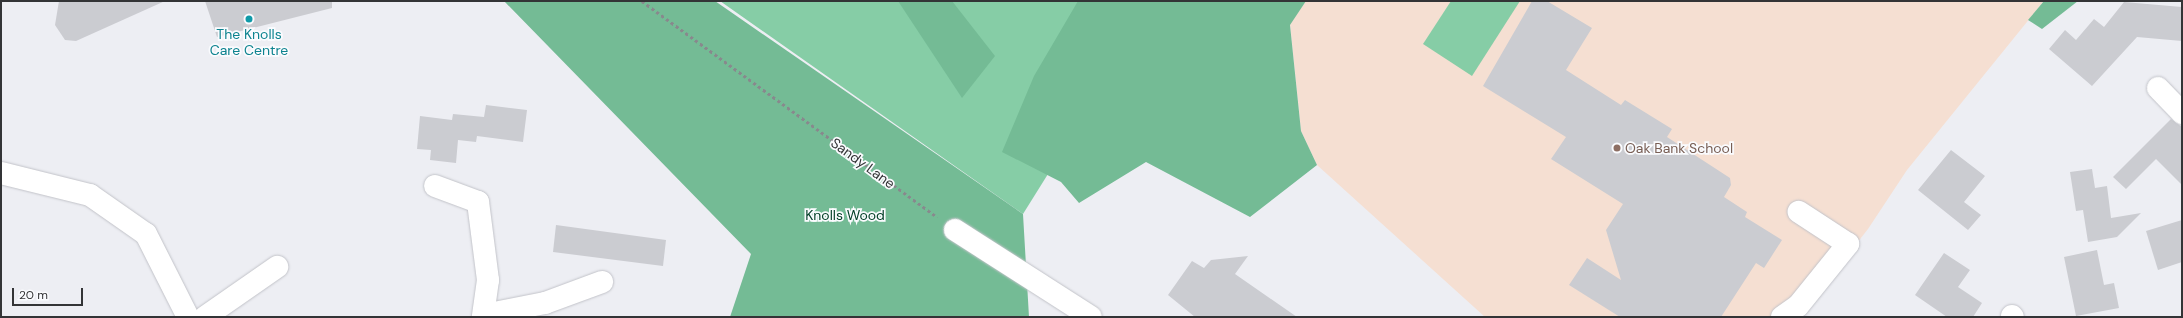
<!DOCTYPE html>
<html>
<head>
<meta charset="utf-8">
<style>
  body { margin:0 }
  #map { position:relative; width:2183px; height:318px; overflow:hidden; background:#edeef3; font-family:"DM Sans",sans-serif }
  div>[style] { position:absolute }
  [style*='--x'] { left:calc(var(--x)*1px); top:calc(var(--y)*1px); width:calc(var(--w)*1px); rotate:calc(var(--a)*1deg) }
  .education>* { inset:0; background:#f5dfd2 }
  .green>* { inset:0; background:#86cda6 }
  .forest>* { inset:0; background:#74bb95 }
  .building>* { inset:0; background:#cbccd1 }
  .path>* { height:2.5px; margin-top:-1.25px; transform-origin:0; background:repeating-linear-gradient(90deg,#88898d 0 3px,transparent 0 6px) }
  .roads { filter:drop-shadow(0 0 1px #c2c3c9) drop-shadow(0 0 1px #c2c3c9) }
  .minor>* { height:22px; margin:-11px; padding:0 11px; transform-origin:11px; border-radius:11px; background:#fff }
  .dots>* { width:11px; height:11px; translate:-50% -50%; box-sizing:border-box; border:2px solid #fafbfe; border-radius:50% }
  span { translate:-50% -50%; white-space:nowrap; text-align:center; line-height:1.15; -webkit-text-stroke:3.5px #fafbfe; paint-order:stroke }
  .culture-label { font-size:14px; color:#0d838f }
  .education-label { font-size:14px; color:#785e54 }
  .left { translate:0 -50%; text-align:left }
  .street-label { font-size:14px; color:#333436 }
  .park-label { font-size:14px; color:#044128 }
  .frame { position:absolute; inset:0; border:2px solid #333436; pointer-events:none }
  .scale { position:absolute; left:12px; top:288px; width:71px; height:18px; box-sizing:border-box; border:2px solid #333436; border-top:0; padding-left:5px; font-size:12px; line-height:14px; white-space:nowrap; color:#333436; -webkit-text-stroke:3px #fafbfe; paint-order:stroke }
</style>
</head>
<body>
<div id="map">
  <div class="education">
    <i style="clip-path:polygon(1306px 1px,2044px 1px,1907px 170px,1868px 229px,1799px 317px,1485px 317px,1317px 165px,1301px 131px,1290px 24px)"></i>
  </div>
  <div class="green">
    <i style="clip-path:polygon(720px 1px,1204px 1px,1128px 46px,1023px 214px)"></i>
    <i style="clip-path:polygon(1451px 1px,1520px 1px,1472px 76px,1423px 44px)"></i>
  </div>
  <div class="forest">
    <i style="clip-path:polygon(504px 1px,715px 1px,1023px 214px,1029px 317px,730px 317px,751px 254px)"></i>
    <i style="clip-path:polygon(898px 1px,952px 1px,995px 56px,962px 98px)"></i>
    <i style="clip-path:polygon(1078px 1px,1306px 1px,1290px 25px,1301px 131px,1317px 165px,1250px 217px,1146px 162px,1079px 203px,1061px 182px,1002px 152px,1034px 76px)"></i>
    <i style="clip-path:polygon(2044px 1px,2078px 1px,2042px 29px,2028px 20px)"></i>
  </div>
  <div class="building">
    <i style="clip-path:polygon(59px 1px,165px 1px,76px 41px,65px 40px,55px 25px)"></i>
    <i style="clip-path:polygon(205px 1px,332px 1px,332px 8px,217px 37px)"></i>
    <i style="clip-path:polygon(1532px 1px,1547px 1px,1592px 28px,1566px 70px,1621px 105px,1625px 100px,1672px 129px,1667px 137px,1730px 178px,1731px 185px,1724px 197px,1747px 212px,1745px 217px,1782px 240px,1764px 268px,1756px 263px,1721px 317px,1620px 317px,1569px 285px,1587px 258px,1621px 280px,1606px 230px,1623px 204px,1551px 159px,1566px 137px,1483px 86px)"></i>
    <i style="clip-path:polygon(2124px 2px,2182px 7px,2182px 41px,2137px 37px,2092px 86px,2049px 49px,2065px 30px,2076px 40px,2094px 19px,2104px 27px)"></i>
    <i style="clip-path:polygon(486px 105px,527px 110px,523px 142px,477px 136px,476px 142px,458px 140px,456px 163px,430px 160px,431px 150px,417px 149px,420px 116px,452px 120px,453px 114px,484px 117px)"></i>
    <i style="clip-path:polygon(2171px 119px,2182px 127px,2182px 185px,2156px 159px,2126px 189px,2113px 177px)"></i>
    <i style="clip-path:polygon(1951px 150px,1985px 176px,1964px 202px,1981px 215px,1968px 230px,1918px 190px)"></i>
    <i style="clip-path:polygon(2092px 169px,2095px 188px,2107px 186px,2111px 218px,2141px 213px,2117px 237px,2088px 242px,2083px 210px,2076px 211px,2070px 172px)"></i>
    <i style="clip-path:polygon(2182px 220px,2182px 262px,2158px 270px,2146px 231px)"></i>
    <i style="clip-path:polygon(556px 225px,666px 240px,663px 266px,553px 252px)"></i>
    <i style="clip-path:polygon(2097px 250px,2104px 285px,2114px 283px,2119px 308px,2076px 316px,2064px 257px)"></i>
    <i style="clip-path:polygon(1944px 253px,1970px 270px,1958px 287px,1982px 303px,1973px 317px,1947px 317px,1915px 295px)"></i>
    <i style="clip-path:polygon(1248px 256px,1235px 274px,1297px 317px,1195px 317px,1168px 295px,1192px 261px,1204px 268px,1211px 260px)"></i>
  </div>
  <div class="path">
    <i style="--x:642;--y:1;--w:366;--a:36.2"></i>
  </div>
  <div class="roads">
    <div class="minor">
      <i style="--x:2158;--y:88;--w:35;--a:46"></i>
      <i style="--x:1;--y:173;--w:92;--a:13.9"></i>
      <i style="--x:90;--y:195;--w:68;--a:34.9"></i>
      <i style="--x:146;--y:234;--w:93;--a:63.2"></i>
      <i style="--x:435;--y:186;--w:46;--a:20.4"></i>
      <i style="--x:478;--y:202;--w:79;--a:82.7"></i>
      <i style="--x:488;--y:280;--w:37;--a:98"></i>
      <i style="--x:955;--y:230;--w:161;--a:32.6"></i>
      <i style="--x:484;--y:315;--w:62;--a:-11.1"></i>
      <i style="--x:545;--y:303;--w:61;--a:-20.2"></i>
      <i style="--x:2012;--y:316;--w:1;--a:45"></i>
      <i style="--x:205;--y:317;--w:88;--a:-34.8"></i>
      <i style="--x:1782;--y:317;--w:19;--a:-35"></i>
      <i style="--x:1798;--y:306;--w:80;--a:-51.1"></i>
      <i style="--x:1848;--y:244;--w:59;--a:-146.9"></i>
    </div>
  </div>
  <div class="dots">
    <i style="left:249px;top:19px;background:#0f9aa8"></i>
    <i style="left:1617px;top:148px;background:#8d6e63"></i>
  </div>
  <div class="culture-label">
    <span style="left:249px;top:42px">The Knolls<br>Care Centre</span>
  </div>
  <div class="education-label">
    <span class="left" style="left:1625px;top:148px">Oak Bank School</span>
  </div>
  <div class="street-label">
    <span style="left:863px;top:163px;rotate:36deg">Sandy Lane</span>
  </div>
  <div class="park-label">
    <span style="left:845px;top:215px">Knolls Wood</span>
  </div>
  <div class="frame"></div>
  <div class="scale">20 m</div>
</div>
</body>
</html>
